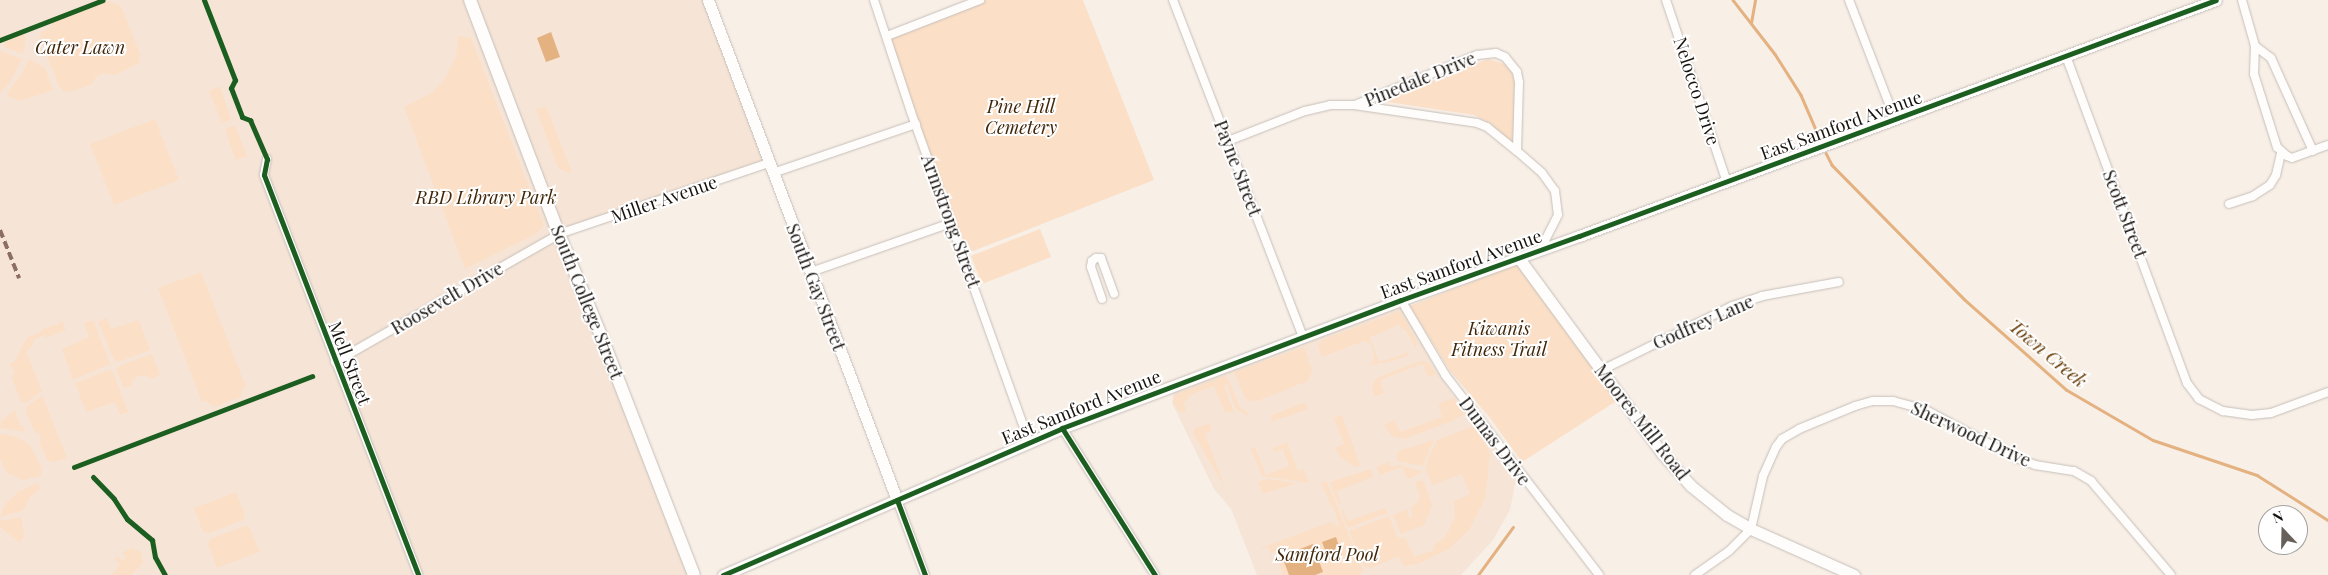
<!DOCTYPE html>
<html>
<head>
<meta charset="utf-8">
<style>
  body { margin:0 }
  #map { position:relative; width:2328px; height:575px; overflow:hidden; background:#f8efe7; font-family:"Playfair Display",serif }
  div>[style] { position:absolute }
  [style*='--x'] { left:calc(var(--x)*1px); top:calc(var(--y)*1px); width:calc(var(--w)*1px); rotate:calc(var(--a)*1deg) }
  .built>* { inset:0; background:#f6e5d7 }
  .green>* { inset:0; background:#fbdfc7 }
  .water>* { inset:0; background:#e4b181 }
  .stream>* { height:2.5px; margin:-1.25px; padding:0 1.25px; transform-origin:1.25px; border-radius:1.25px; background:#e4b181 }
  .roads { filter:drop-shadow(0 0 1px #c5bfb8) drop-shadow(0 0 1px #c5bfb8) }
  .street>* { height:8px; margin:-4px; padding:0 4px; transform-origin:4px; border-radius:4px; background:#fefdfb }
  .secondary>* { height:11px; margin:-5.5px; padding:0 5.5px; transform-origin:5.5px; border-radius:5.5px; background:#fefdfb }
  .primary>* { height:12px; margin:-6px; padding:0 6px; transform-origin:6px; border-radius:6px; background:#fefdfb }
  .quiet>* { height:4px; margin-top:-2px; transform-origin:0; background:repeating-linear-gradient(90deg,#8d6e63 0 8px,transparent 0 12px) }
  .cycleway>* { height:5px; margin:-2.5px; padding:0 2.5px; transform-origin:2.5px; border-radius:2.5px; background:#1b5e20 }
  span { translate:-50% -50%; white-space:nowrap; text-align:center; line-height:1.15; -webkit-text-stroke:4px #fff; paint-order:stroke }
  .park-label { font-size:18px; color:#412608; font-style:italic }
  .street-label { font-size:18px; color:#19130f }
  .water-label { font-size:19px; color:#673a04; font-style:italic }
  .north { position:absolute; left:2258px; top:505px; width:50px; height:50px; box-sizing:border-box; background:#fff; border:1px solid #a3a19f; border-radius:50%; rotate:339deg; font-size:14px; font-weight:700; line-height:20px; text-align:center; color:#19130f }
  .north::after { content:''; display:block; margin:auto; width:18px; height:22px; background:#67605b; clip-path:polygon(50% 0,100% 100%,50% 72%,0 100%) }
</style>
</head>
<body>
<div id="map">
  <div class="built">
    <i style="clip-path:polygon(0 0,708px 0,769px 163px,559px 234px,694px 575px,0 575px)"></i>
    <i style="clip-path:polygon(1402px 307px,1430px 360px,1451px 392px,1497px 445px,1516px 480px,1510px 510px,1493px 540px,1461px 575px,1257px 575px,1231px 509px,1214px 489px,1172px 403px,1174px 393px)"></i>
  </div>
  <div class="green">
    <i style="clip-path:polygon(981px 0,1083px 0,1154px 180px,963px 255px,887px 36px)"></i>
    <i style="clip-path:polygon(109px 1px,121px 6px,140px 54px,139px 63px,115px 75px,103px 73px,95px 78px,92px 84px,70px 92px,63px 91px,58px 84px,40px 38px,41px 32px,52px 26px,51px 23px)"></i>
    <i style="clip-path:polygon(23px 34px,26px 38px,23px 54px,4px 47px,4px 42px)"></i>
    <i style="clip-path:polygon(458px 36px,471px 38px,544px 225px,536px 234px,465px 269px,404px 107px,431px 93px,443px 82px,456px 56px)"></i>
    <i style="clip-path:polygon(0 51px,22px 59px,9px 84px,0 93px)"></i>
    <i style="clip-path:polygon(29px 59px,45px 68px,53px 90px,20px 101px,9px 97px,7px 93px,21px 75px)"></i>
    <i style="clip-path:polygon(1488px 59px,1505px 64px,1512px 72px,1515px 83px,1514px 145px,1490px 123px,1474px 115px,1381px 101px)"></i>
    <i style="clip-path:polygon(220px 86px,231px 120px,222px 123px,209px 91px)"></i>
    <i style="clip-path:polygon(546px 106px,572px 172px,568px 173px,558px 168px,536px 109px)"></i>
    <i style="clip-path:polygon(155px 119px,179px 180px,114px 205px,90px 144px)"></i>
    <i style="clip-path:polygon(235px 125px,247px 156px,235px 160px,225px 129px)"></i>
    <i style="clip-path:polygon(1040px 229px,1051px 257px,982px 284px,971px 256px)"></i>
    <i style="clip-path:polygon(1518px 264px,1618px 400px,1522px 462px,1490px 418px,1450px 371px,1410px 306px)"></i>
    <i style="clip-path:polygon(201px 272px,246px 387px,243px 389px,240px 397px,215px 407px,206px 401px,202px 402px,158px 288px)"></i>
    <i style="clip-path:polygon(1400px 311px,1417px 342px,1416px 348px,1405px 329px,1402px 330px,1399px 325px,1370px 337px,1379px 362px,1404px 354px,1404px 350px,1410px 355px,1389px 362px,1365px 366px,1372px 363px,1374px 358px,1371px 344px,1364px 341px,1322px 357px,1318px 346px,1322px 340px)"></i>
    <i style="clip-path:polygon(107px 318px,111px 329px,139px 320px,150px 350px,118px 362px,114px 360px,98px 322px)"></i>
    <i style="clip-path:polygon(62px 320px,66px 330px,46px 338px,44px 335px,35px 339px,30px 349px,26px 351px,42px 391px,26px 403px,23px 402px,20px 400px,12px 378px,12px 375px,15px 372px,13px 368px,9px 364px,15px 361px,26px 338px,39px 333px,42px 329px,59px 324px)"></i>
    <i style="clip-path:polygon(93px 320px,110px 364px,73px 380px,62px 349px,89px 337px,84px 323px)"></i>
    <i style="clip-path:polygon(1304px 347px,1312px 370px,1308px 381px,1257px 401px,1251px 401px,1245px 398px,1234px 372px)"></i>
    <i style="clip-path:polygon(152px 354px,160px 375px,150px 379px,146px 376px,138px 376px,132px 381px,131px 386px,124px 388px,116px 371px,119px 366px)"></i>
    <i style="clip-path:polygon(1420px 361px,1429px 363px,1436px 374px,1428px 377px,1423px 364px,1380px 380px,1384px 393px,1374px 397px,1372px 385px,1377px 378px)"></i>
    <i style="clip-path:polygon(109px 370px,113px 372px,128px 412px,120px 415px,115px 402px,86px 412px,75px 383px)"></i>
    <i style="clip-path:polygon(1225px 376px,1229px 381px,1239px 406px,1248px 413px,1247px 416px,1236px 409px,1227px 385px,1224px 386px,1234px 412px,1225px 412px,1214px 386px,1190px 395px,1184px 404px,1186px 412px,1178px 411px,1173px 403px,1174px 395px)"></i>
    <i style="clip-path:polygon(41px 396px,43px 397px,67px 458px,61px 460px,52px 462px,47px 459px,39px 442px,41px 439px,39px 433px,35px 433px,26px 412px,27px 406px)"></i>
    <i style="clip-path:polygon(1453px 398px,1464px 410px,1462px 416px,1450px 422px,1404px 439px,1392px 436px,1384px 425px,1395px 420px,1400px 432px,1442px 417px,1438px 404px)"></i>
    <i style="clip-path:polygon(1303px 403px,1307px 404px,1308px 409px,1272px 422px,1271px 421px,1272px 415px)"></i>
    <i style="clip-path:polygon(15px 410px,20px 426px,22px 425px,25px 432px,0 428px,1px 421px)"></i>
    <i style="clip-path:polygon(1342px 415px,1360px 465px,1355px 467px,1340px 457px,1335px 448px,1344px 444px,1334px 418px)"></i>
    <i style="clip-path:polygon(1210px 423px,1211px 431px,1205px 434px,1225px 488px,1193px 433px,1194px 429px)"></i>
    <i style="clip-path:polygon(1471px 427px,1476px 428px,1488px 446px,1490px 456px,1485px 499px,1469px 530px,1449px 549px,1418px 564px,1403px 566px,1399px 556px,1371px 568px,1364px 566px,1349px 531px,1389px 516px,1397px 537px,1406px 539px,1414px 557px,1434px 550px,1433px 546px,1446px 536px,1455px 516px,1454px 501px,1470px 494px,1462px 474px,1432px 485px,1425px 466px,1437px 440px)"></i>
    <i style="clip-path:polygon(2px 434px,17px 437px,30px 445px,42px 469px,41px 476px,23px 480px,7px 473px,0 459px,0 435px)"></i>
    <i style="clip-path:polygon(1434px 440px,1422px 466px,1397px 461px,1398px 451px)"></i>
    <i style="clip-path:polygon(1287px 442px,1298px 471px,1304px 469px,1309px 483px,1262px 476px,1251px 449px,1255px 447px,1266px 475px,1289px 466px,1283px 449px,1274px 452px,1273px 448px)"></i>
    <i style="clip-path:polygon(1389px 462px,1391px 467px,1400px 465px,1421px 471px,1420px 474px,1407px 479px,1402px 467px,1380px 475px,1376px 467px)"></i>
    <i style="clip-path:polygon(1371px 469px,1373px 477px,1337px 491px,1341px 504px,1338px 504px,1330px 482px)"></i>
    <i style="clip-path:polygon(1267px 479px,1297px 483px,1263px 494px,1258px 482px)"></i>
    <i style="clip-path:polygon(1421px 480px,1424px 482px,1432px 506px,1424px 525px,1401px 534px,1393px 515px,1408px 509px,1408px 515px,1410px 519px,1412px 517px,1411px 507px,1417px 503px,1420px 497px,1415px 482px)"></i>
    <i style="clip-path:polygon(1327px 482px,1363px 570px,1360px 575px,1283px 575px,1275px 551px,1271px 552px,1273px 560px,1268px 547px,1262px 549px,1261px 548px,1330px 522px,1340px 527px,1333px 506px,1331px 506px,1322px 485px,1318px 484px)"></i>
    <i style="clip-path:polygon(38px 483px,41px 489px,30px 497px,24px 510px,0 517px,5px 504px,18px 492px)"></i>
    <i style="clip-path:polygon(236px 492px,245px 515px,243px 520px,209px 533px,203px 532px,194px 508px)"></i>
    <i style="clip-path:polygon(1384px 508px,1388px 513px,1347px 528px,1341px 510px,1343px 509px,1348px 521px)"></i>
    <i style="clip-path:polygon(21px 517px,24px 536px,20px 543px,0 527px,0 521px)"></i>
    <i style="clip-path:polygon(245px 526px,249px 527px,260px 552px,217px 568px,208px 544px,210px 539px)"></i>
    <i style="clip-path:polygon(131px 548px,141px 552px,143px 563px,131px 575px,111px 575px,120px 565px,115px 559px,117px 556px,123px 561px,126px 557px,122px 553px)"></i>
  </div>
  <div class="water">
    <i style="clip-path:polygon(551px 32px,560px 57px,546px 62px,537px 38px)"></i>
    <i style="clip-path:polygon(1336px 537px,1342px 555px,1329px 560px,1322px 542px)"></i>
    <i style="clip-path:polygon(1313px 544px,1323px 572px,1315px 575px,1289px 575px,1282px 556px)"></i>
  </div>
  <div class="stream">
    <i style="--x:1733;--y:0;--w:68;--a:52.1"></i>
    <i style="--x:1775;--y:54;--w:49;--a:57.6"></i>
    <i style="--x:1801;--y:95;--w:48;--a:66.6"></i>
    <i style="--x:1751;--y:23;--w:23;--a:-80"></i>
    <i style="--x:1826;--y:153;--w:13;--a:63"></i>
    <i style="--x:1832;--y:165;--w:188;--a:45.4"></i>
    <i style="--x:1964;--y:299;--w:137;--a:41.5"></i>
    <i style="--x:2067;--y:390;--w:99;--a:30.2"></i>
    <i style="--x:2153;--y:440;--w:110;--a:18.6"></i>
    <i style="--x:2257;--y:475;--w:84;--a:32.4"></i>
    <i style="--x:1478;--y:575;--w:59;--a:-53.9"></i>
  </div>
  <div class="roads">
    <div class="street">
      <i style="--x:874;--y:0;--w:118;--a:71.7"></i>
      <i style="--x:911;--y:112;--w:350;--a:70.3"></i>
      <i style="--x:1173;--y:0;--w:361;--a:68.9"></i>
      <i style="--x:1666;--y:0;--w:192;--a:71.5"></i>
      <i style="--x:1849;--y:0;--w:128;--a:68.9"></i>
      <i style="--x:2242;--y:0;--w:48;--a:74.2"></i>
      <i style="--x:2255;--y:46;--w:28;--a:92"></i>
      <i style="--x:2254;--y:74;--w:77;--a:72.5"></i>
      <i style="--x:2277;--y:147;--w:13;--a:42"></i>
      <i style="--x:2287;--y:156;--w:5;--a:22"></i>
      <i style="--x:2292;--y:158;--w:38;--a:-20"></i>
      <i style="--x:887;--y:36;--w:100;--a:-21.2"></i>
      <i style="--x:2255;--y:46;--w:20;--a:37"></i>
      <i style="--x:2271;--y:58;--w:102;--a:65.7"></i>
      <i style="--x:2066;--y:56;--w:349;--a:69.7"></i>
      <i style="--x:2187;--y:383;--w:20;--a:53"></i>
      <i style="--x:2199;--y:399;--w:27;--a:27"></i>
      <i style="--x:2223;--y:411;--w:29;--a:8"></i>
      <i style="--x:2252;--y:415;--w:19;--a:-6"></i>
      <i style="--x:2271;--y:413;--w:61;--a:-20.2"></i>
      <i style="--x:1355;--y:105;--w:132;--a:-22.3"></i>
      <i style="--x:1477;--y:55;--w:19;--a:-6"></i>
      <i style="--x:1496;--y:53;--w:10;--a:24"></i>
      <i style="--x:1505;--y:57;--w:19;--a:51"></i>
      <i style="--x:1517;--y:72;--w:10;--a:79"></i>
      <i style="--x:1519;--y:82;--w:69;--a:91.7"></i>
      <i style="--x:1228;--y:141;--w:83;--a:-21.3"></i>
      <i style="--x:1305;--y:111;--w:26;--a:-13"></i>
      <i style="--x:1330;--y:105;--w:24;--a:0"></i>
      <i style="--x:1354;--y:105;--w:124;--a:8.3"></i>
      <i style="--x:1477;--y:123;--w:11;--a:22"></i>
      <i style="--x:1487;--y:127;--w:38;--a:39"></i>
      <i style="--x:1517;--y:151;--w:33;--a:41"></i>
      <i style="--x:1542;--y:173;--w:22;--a:54"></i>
      <i style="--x:1555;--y:191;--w:24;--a:83"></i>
      <i style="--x:1558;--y:215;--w:38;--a:117"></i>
      <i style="--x:267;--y:159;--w:16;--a:101"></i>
      <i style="--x:264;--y:175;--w:429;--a:68.9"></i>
      <i style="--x:773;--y:173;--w:151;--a:-18.9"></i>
      <i style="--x:2229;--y:204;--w:25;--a:-18"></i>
      <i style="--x:2253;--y:196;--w:20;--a:-33"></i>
      <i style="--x:2270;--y:185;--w:12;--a:-59"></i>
      <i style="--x:2276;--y:175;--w:23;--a:-77"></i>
      <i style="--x:811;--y:272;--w:148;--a:-19.3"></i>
      <i style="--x:1102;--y:299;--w:34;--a:-109"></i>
      <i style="--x:1091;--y:267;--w:6;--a:-81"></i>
      <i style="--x:1092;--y:261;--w:5;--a:-37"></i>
      <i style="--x:1096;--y:258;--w:5;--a:0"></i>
      <i style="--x:1101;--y:258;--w:38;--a:70"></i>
      <i style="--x:1401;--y:300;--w:88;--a:59.4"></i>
      <i style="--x:1446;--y:376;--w:251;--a:52.4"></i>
      <i style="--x:335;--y:362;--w:258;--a:-29.7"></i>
      <i style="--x:559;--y:234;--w:222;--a:-18.7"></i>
      <i style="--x:1602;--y:370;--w:145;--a:-26.2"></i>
      <i style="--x:1732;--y:306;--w:32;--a:-18"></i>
      <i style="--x:1762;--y:296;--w:78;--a:-10.3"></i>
      <i style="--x:1062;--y:428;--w:174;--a:57.7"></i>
      <i style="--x:897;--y:500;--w:80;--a:69.5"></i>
      <i style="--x:1695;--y:575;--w:42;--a:-35.2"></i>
      <i style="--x:1729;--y:551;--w:31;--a:-45"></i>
      <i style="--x:1751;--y:529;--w:54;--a:-77.2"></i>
      <i style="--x:1763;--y:476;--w:32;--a:-66"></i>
      <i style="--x:1776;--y:447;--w:10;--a:-53"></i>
      <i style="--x:1782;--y:439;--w:20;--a:-30"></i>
      <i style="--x:1799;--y:429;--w:61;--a:-22.3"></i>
      <i style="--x:1855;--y:406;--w:19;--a:-16"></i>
      <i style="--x:1873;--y:401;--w:20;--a:0"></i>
      <i style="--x:1893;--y:401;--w:34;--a:15"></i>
      <i style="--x:1926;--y:410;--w:102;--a:28.1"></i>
      <i style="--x:2016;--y:458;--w:20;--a:20"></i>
      <i style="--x:2035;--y:465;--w:39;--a:9"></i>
      <i style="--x:2074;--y:471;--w:20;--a:30"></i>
      <i style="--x:2091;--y:481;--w:123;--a:49.6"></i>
    </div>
    <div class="secondary">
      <i style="--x:708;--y:0;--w:535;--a:69.29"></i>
      <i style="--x:1518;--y:257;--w:242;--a:53.7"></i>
      <i style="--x:1661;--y:452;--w:45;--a:48.6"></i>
      <i style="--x:1691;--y:486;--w:46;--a:38.9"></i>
      <i style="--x:1727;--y:515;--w:28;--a:30"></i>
      <i style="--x:1751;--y:529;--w:113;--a:24.1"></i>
      <i style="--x:723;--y:575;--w:369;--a:-23.4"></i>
      <i style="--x:1062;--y:428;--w:362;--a:-20.7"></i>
      <i style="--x:1401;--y:300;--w:189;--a:-19.8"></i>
      <i style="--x:1579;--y:236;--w:679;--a:-20.33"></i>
    </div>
    <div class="primary">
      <i style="--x:470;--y:0;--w:250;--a:69.2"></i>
      <i style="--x:559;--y:234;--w:113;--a:67.5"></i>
      <i style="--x:602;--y:338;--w:254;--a:68.8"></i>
    </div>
  </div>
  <div class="quiet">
    <i style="--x:0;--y:230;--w:52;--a:68.4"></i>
  </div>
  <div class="cycleway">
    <i style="--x:204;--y:0;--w:86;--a:68.8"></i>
    <i style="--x:235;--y:80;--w:9;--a:117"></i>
    <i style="--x:231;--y:88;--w:31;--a:69"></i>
    <i style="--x:242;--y:117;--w:9;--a:21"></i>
    <i style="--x:250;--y:120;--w:43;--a:66.4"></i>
    <i style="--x:267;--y:159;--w:16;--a:101"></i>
    <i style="--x:264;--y:175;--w:429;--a:68.9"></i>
    <i style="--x:0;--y:40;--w:110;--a:-21.2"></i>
    <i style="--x:1062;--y:428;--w:174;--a:57.7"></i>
    <i style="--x:74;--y:467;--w:255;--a:-20.9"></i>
    <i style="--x:93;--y:477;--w:30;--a:46"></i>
    <i style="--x:114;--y:499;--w:24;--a:57"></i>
    <i style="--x:127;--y:519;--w:33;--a:40"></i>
    <i style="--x:152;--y:540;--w:17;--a:80"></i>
    <i style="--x:155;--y:557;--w:21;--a:61"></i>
    <i style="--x:897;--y:500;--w:80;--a:69.5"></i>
    <i style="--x:723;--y:575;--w:369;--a:-23.4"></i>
    <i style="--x:1062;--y:428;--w:362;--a:-20.7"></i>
    <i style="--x:1401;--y:300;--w:189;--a:-19.8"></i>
    <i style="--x:1579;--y:236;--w:679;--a:-20.33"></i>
  </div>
  <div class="park-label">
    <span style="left:80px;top:47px">Cater Lawn</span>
    <span style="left:1021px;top:117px">Pine Hill<br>Cemetery</span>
    <span style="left:486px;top:197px">RBD Library Park</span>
    <span style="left:1499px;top:339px">Kiwanis<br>Fitness Trail</span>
    <span style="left:1327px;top:554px">Samford Pool</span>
  </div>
  <div class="street-label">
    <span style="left:1420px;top:79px;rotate:-22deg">Pinedale Drive</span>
    <span style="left:1697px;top:91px;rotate:72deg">Nelocco Drive</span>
    <span style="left:1841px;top:125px;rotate:-20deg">East Samford Avenue</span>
    <span style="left:1238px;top:168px;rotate:69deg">Payne Street</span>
    <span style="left:664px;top:199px;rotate:-19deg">Miller Avenue</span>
    <span style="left:2125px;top:214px;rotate:69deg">Scott Street</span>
    <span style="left:951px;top:221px;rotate:70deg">Armstrong Street</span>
    <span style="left:1461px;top:264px;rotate:-20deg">East Samford Avenue</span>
    <span style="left:816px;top:287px;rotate:69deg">South Gay Street</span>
    <span style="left:447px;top:298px;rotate:-30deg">Roosevelt Drive</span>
    <span style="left:587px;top:302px;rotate:68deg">South College Street</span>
    <span style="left:1703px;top:322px;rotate:-24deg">Godfrey Lane</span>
    <span style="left:350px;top:363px;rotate:69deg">Mell Street</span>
    <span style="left:1081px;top:407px;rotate:-22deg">East Samford Avenue</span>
    <span style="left:1642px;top:422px;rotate:52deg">Moores Mill Road</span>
    <span style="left:1971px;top:434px;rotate:25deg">Sherwood Drive</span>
    <span style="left:1495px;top:441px;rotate:53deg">Dumas Drive</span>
  </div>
  <div class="water-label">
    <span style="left:2048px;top:353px;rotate:40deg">Town Creek</span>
  </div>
  <div class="north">N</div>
</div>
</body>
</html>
